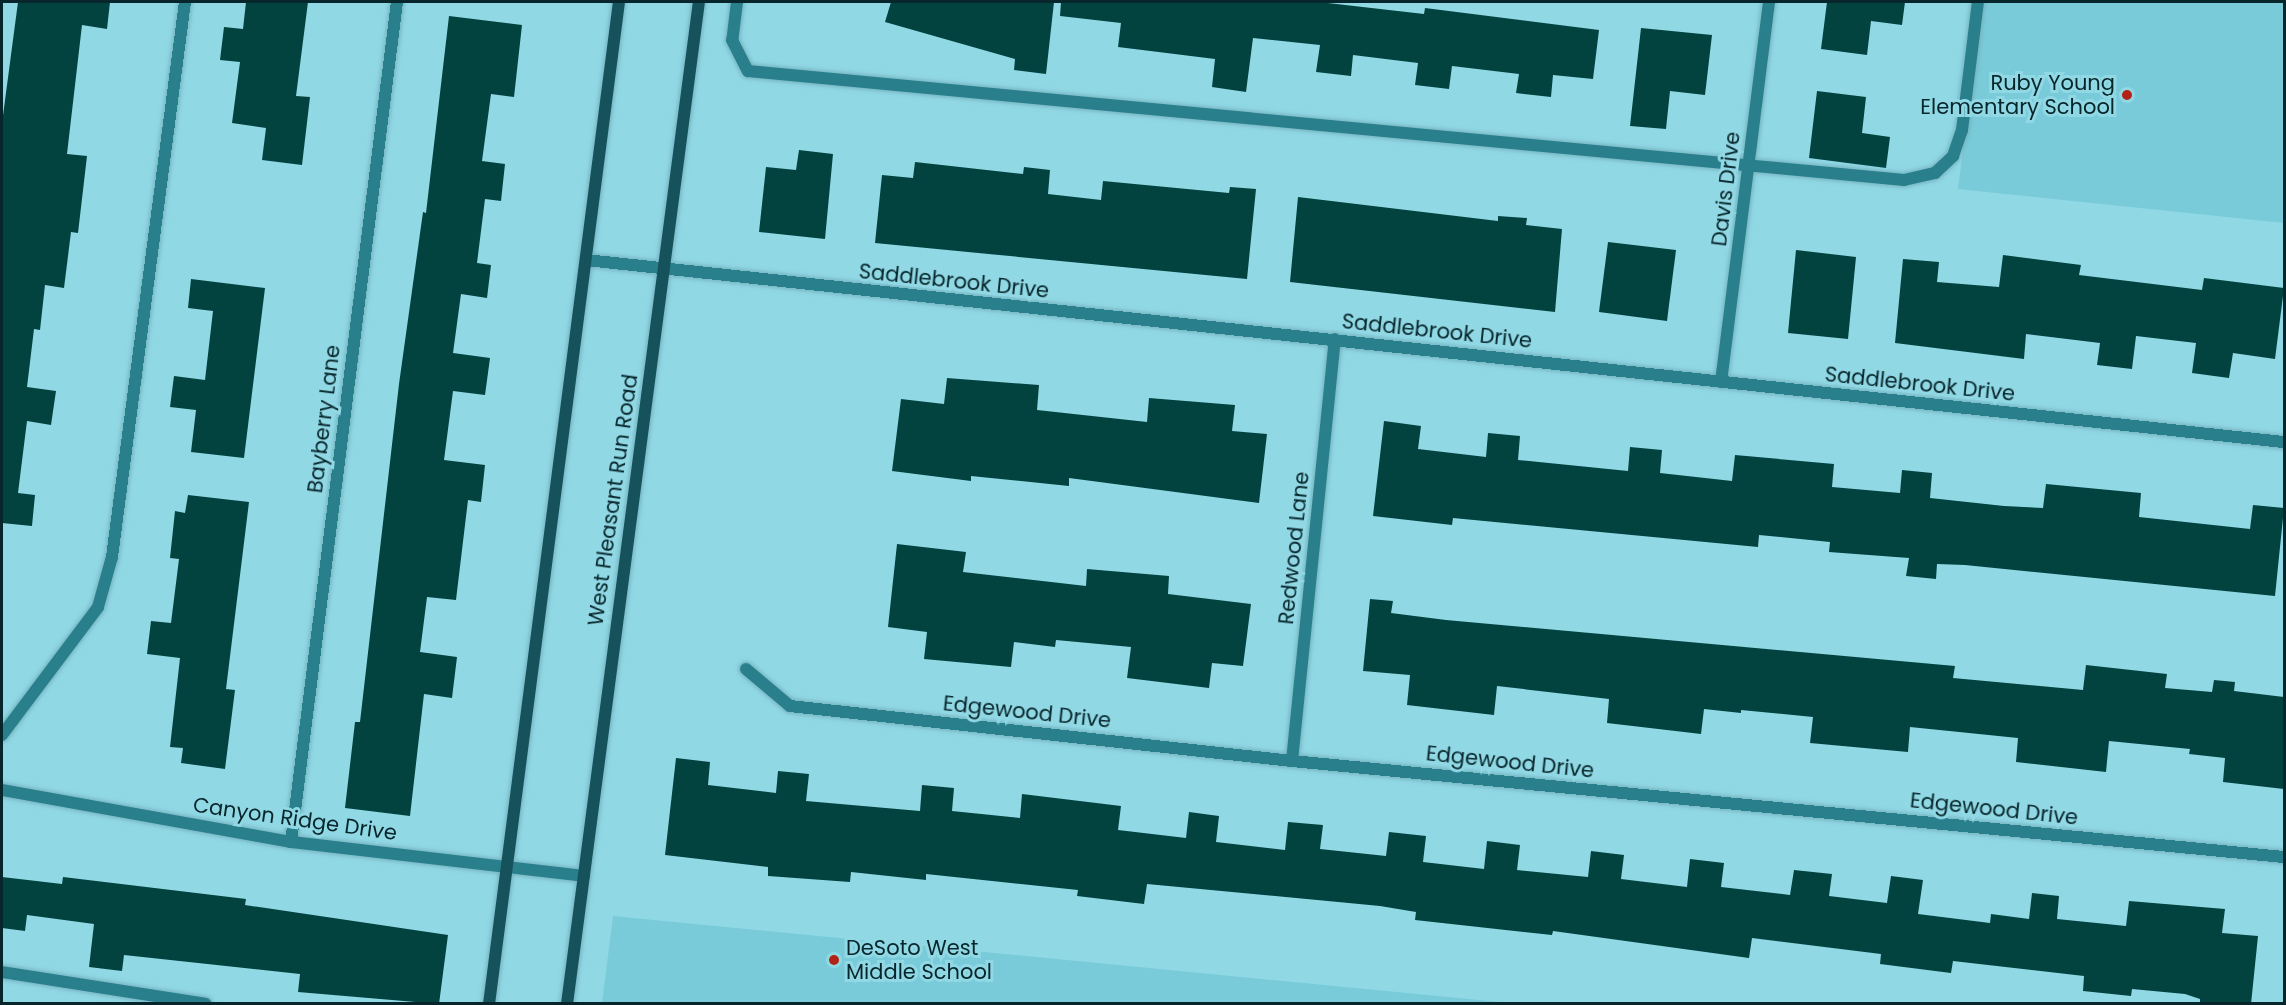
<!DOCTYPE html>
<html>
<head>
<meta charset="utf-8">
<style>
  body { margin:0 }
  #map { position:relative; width:2286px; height:1005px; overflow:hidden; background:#91d8e5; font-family:Poppins,sans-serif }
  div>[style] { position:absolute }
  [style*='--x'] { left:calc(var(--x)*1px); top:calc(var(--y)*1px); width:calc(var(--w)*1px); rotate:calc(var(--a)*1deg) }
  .built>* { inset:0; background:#7acbda }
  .building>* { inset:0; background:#024340 }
  .roads { filter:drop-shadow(0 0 2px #75b4c0) drop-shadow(0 0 2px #75b4c0) }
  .service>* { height:12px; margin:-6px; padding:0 6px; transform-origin:6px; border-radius:6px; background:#2a7f8d }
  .minor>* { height:12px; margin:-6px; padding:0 6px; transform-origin:6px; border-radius:6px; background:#2a7f8d }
  .secondary>* { height:12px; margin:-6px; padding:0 6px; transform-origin:6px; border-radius:6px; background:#16525c }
  .dots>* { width:16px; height:16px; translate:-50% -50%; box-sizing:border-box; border:3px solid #91d8e5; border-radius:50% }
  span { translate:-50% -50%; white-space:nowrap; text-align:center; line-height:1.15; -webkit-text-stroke:6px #91d8e5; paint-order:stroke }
  .poi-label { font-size:21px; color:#07262b }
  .right { translate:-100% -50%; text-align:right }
  .left { translate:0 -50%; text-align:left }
  .street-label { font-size:21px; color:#07262b }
  .frame { position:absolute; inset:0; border:3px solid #07262b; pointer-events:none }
</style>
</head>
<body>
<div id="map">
  <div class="built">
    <i style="clip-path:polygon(1982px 2px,2284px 2px,2284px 223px,1958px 189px)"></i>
    <i style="clip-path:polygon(613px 916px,1510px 1003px,602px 1003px)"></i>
  </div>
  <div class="building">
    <i style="clip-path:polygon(18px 2px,110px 2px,107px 29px,82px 25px,67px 154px,87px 156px,78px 233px,71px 232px,64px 288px,45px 285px,40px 330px,34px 329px,27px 387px,56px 391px,51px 425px,27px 421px,18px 493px,35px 495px,32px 526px,2px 523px,2px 123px)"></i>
    <i style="clip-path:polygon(246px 2px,308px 2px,296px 96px,310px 97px,302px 165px,262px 160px,266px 128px,232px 123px,240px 62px,220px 60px,224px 27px,243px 29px)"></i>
    <i style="clip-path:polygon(891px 2px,1054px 2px,1046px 74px,1014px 70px,1015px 59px,885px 22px)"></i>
    <i style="clip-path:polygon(1061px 2px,1319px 2px,1424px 14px,1425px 8px,1599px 30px,1593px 79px,1553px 75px,1551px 97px,1516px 93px,1519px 74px,1452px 66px,1449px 89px,1415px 85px,1418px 63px,1353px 55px,1351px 76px,1316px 72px,1320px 45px,1253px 38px,1246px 92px,1212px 87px,1215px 59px,1118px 47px,1121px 23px,1060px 16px)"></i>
    <i style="clip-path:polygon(1827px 2px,1905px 2px,1902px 25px,1871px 21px,1867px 55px,1821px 49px)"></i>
    <i style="clip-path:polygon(449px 16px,522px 25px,514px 97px,491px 94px,482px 161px,505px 164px,501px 201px,485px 199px,477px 263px,491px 265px,487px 298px,461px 294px,453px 353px,490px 358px,485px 395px,453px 391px,444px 460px,485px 465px,481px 502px,468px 500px,456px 600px,427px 597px,420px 652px,457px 657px,452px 698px,424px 694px,410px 816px,345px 808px,355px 722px,360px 722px,399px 384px,423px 212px,426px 213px)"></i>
    <i style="clip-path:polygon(1641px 28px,1712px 35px,1705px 95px,1670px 91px,1666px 129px,1630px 126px)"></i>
    <i style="clip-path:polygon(1817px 91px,1866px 97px,1862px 133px,1890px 137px,1886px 168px,1809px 158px)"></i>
    <i style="clip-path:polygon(799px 150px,833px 154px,825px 239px,759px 232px,766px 167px,796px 170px)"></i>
    <i style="clip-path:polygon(915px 162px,1023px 174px,1024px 167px,1050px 170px,1048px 194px,1101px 200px,1103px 181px,1229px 193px,1230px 187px,1256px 189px,1247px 279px,875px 243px,882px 175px,913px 178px)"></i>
    <i style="clip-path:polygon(1298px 197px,1498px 221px,1498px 216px,1527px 218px,1526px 225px,1562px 229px,1555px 312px,1290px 282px)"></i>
    <i style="clip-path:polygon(1608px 242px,1676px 250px,1667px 321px,1599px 312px)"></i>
    <i style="clip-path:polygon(1796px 250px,1856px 257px,1848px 339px,1788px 333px)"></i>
    <i style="clip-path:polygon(2003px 255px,2081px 265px,2079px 275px,2202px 290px,2204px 278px,2284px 288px,2275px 359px,2233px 353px,2229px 378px,2192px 373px,2196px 343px,2136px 336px,2132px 369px,2097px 365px,2100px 343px,2026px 334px,2024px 359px,1895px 343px,1903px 259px,1939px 262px,1937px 282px,1999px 287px)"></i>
    <i style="clip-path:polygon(191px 279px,265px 288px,244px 458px,191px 452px,196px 410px,170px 407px,174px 376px,205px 380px,213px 311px,188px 308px)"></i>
    <i style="clip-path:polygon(947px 378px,1039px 385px,1037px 410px,1147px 422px,1149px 398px,1235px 405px,1232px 431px,1267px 434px,1259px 503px,1069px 478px,1069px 486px,971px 476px,971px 481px,892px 471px,901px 399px,944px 404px)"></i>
    <i style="clip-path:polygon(1384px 421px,1421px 426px,1418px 449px,1486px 457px,1488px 433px,1520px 436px,1518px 460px,1628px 471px,1630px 447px,1662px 450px,1660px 473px,1732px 481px,1735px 455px,1834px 464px,1832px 487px,1900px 493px,1902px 470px,1932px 473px,1930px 498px,2004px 506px,2043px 508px,2046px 484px,2141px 493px,2139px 517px,2250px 529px,2253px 505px,2284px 508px,2275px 596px,1965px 565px,1937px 564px,1936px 579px,1906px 576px,1909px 558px,1829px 552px,1830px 542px,1759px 535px,1758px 547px,1453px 518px,1452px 525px,1373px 516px)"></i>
    <i style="clip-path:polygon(188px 495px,249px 502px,226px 689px,235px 690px,225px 769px,181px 763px,183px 748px,170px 747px,180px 658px,147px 654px,151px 621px,171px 623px,179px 559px,170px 558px,175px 511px,185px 513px)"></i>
    <i style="clip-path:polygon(897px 544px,966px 552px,963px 572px,1086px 586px,1087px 569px,1169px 576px,1168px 594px,1251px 604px,1243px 666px,1212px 663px,1209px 688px,1127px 678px,1131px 647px,1056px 640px,1055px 647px,1014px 642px,1011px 667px,924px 659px,927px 632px,888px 627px)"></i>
    <i style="clip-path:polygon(1370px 599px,1393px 601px,1391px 613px,1446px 620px,1955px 666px,1953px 678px,2083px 690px,2086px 665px,2167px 674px,2165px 688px,2212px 692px,2214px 680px,2235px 682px,2234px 691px,2284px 697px,2284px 789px,2223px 782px,2225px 758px,2189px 754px,2190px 749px,2109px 741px,2106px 772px,2016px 762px,2018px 738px,1910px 727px,1908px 752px,1810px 743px,1813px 717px,1741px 710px,1741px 713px,1704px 709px,1701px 734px,1607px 723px,1609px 699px,1497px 686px,1494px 715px,1407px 705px,1410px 675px,1363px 671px)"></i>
    <i style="clip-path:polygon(676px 758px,710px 762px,708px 785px,776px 793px,778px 771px,809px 774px,806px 801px,920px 811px,922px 785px,954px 788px,952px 811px,1020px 818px,1022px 794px,1121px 806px,1118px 830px,1186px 838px,1189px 812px,1219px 816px,1216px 842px,1285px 850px,1288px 822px,1323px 825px,1320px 849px,1386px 856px,1389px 832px,1426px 836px,1423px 862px,1484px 869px,1487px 841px,1520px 845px,1517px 870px,1588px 877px,1591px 851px,1624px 855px,1621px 879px,1687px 887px,1690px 859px,1724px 863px,1721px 887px,1790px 895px,1794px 870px,1832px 874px,1829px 896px,1887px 903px,1891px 876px,1923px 880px,1918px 914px,1990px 923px,1991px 914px,2029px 919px,2032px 893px,2059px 896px,2057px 919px,2126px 926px,2129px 901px,2225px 909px,2222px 933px,2258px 936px,2251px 1004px,2200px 1004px,2200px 999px,2185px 994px,2132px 989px,2131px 996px,2083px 991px,2084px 976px,1953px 961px,1951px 973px,1880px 964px,1881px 954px,1752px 938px,1749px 958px,1553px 931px,1552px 935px,1415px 920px,1416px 912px,1380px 906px,1147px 884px,1144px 904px,1077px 896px,1078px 890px,926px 874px,926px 880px,851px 872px,850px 882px,768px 876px,768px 867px,665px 855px)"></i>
    <i style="clip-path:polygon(2px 877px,62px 884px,63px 877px,246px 899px,245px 905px,448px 935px,439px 1004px,298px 992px,300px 974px,124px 955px,122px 971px,89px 967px,94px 924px,27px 915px,25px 931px,2px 928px)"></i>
  </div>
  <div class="roads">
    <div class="service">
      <i style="--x:737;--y:2;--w:38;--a:97"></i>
      <i style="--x:732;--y:40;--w:35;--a:63"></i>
      <i style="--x:748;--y:71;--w:1161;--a:5.39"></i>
      <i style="--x:1904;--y:180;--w:32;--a:-13"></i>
      <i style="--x:1935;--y:173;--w:25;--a:-43"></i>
      <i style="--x:1953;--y:156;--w:28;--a:-71"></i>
      <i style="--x:1962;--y:130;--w:129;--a:-82.9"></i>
      <i style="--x:2;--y:735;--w:160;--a:-53.1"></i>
      <i style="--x:98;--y:607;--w:52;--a:-74.4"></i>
      <i style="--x:112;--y:557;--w:560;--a:-82.51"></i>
      <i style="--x:2;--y:972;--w:206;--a:8.9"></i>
    </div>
    <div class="minor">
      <i style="--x:586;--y:260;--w:1708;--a:6.12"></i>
      <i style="--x:1721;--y:382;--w:383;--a:-82.8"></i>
      <i style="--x:746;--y:669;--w:57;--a:40.1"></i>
      <i style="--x:790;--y:706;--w:505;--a:6.25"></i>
      <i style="--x:1292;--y:761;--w:997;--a:5.53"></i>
      <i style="--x:1292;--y:761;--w:424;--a:-84.2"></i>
      <i style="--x:2;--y:790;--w:294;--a:10.2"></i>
      <i style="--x:291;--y:842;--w:295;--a:6.6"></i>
      <i style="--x:291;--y:842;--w:847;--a:-82.81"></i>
    </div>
    <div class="secondary">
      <i style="--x:489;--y:1004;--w:1010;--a:-82.61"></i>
      <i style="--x:567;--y:1004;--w:1011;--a:-82.5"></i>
    </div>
  </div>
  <div class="dots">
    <i style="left:2127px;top:95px;background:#b22315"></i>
    <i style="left:834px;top:960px;background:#b22315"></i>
  </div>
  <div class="poi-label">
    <span class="right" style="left:2115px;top:95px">Ruby Young<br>Elementary School</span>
    <span class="left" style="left:846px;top:960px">DeSoto West<br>Middle School</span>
  </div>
  <div class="street-label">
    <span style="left:1726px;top:189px;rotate:-83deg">Davis Drive</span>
    <span style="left:954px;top:281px;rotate:6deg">Saddlebrook Drive</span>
    <span style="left:1437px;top:331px;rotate:6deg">Saddlebrook Drive</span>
    <span style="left:1920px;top:384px;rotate:6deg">Saddlebrook Drive</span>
    <span style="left:324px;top:419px;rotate:-83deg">Bayberry Lane</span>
    <span style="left:613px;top:500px;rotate:-82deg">West Pleasant Run Road</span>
    <span style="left:1294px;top:548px;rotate:-84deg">Redwood Lane</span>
    <span style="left:1027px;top:712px;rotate:6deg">Edgewood Drive</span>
    <span style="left:1510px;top:762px;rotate:6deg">Edgewood Drive</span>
    <span style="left:1994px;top:809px;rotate:6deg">Edgewood Drive</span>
    <span style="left:295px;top:819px;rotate:8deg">Canyon Ridge Drive</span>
  </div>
  <div class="frame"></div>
</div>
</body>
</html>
